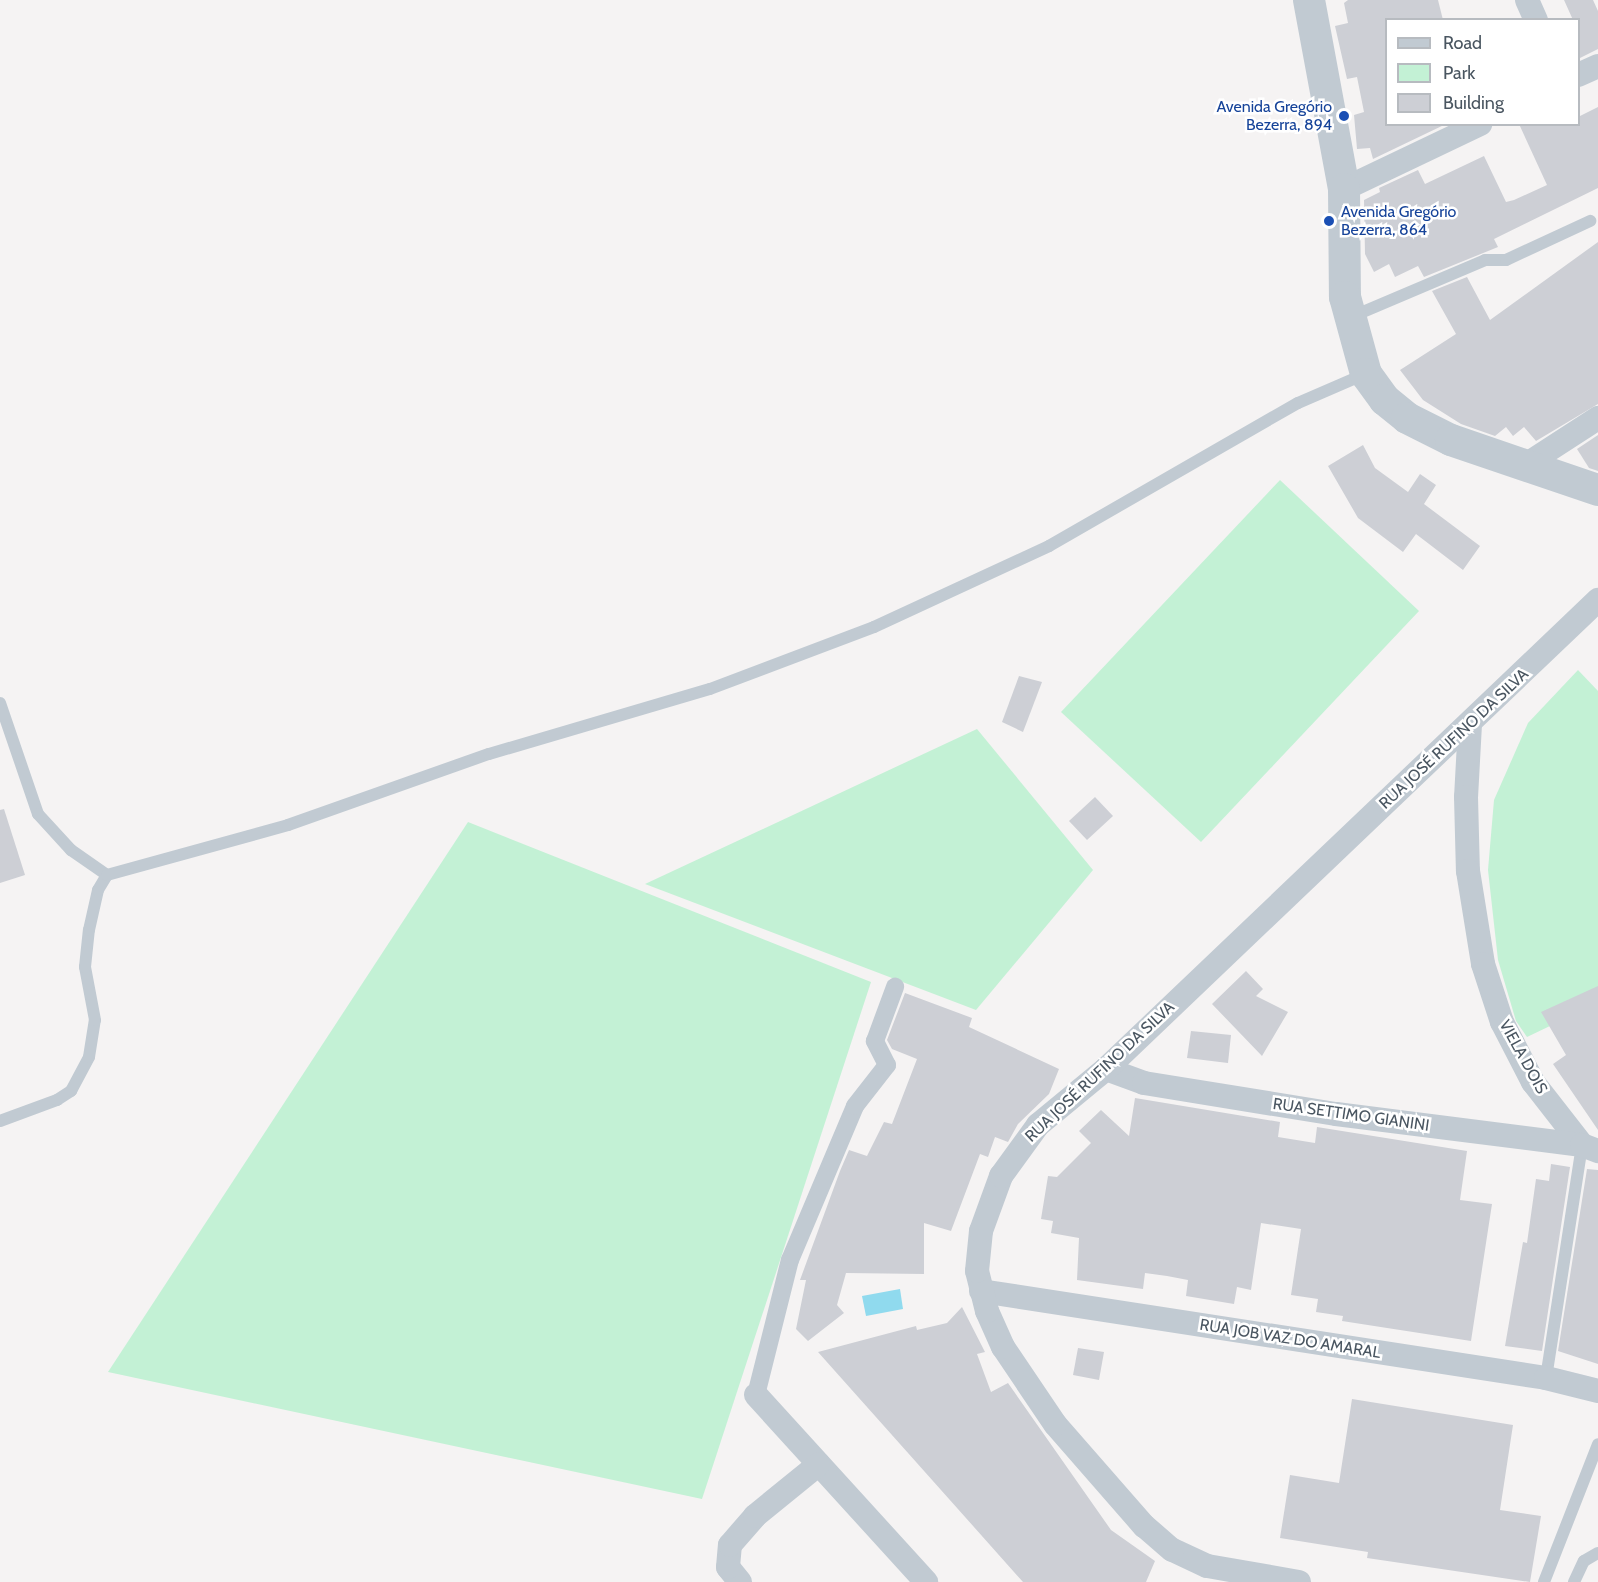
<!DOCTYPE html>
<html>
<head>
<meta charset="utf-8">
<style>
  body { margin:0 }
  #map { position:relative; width:1598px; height:1582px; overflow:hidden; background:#f5f3f3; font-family:Cabin,sans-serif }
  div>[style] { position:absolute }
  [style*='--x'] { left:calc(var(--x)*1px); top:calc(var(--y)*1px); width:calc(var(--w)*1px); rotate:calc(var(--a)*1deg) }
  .green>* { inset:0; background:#c3f1d5 }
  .water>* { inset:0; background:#90daee }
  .building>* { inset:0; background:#cdcfd5 }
  .service>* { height:12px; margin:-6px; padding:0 6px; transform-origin:6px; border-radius:6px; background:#c1cad2 }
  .pedestrian>* { height:18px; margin:-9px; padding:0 9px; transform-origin:9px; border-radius:9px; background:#c1cad2 }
  .minor>* { height:24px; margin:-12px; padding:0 12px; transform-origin:12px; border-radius:12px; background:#c1cad2 }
  .tertiary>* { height:32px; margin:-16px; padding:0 16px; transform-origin:16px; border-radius:16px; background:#c1cad2 }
  .dots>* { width:16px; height:16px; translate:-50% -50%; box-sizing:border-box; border:3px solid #fff; border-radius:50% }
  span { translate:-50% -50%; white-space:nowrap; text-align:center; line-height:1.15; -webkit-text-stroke:5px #fff; paint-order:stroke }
  .transit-label { font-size:16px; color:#164399 }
  .right { translate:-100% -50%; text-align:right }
  .left { translate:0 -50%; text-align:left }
  .street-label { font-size:16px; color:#4a5661 }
  .legend { position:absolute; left:1385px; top:18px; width:195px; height:108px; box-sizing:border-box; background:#fff; border:2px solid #b7bbc0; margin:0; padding:8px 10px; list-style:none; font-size:18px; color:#4a5661 }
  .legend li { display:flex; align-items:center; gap:12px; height:30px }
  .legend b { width:30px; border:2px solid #b7bbc0 }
</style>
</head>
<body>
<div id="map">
  <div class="green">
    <i style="clip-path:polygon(1280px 480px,1419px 611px,1201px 842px,1061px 712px)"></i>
    <i style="clip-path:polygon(1578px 670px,1598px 691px,1598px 1003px,1527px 1037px,1516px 1021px,1498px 960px,1488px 870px,1494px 800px,1528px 723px)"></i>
    <i style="clip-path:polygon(977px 729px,1093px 870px,976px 1010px,645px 884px)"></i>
    <i style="clip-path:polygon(468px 822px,871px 982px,702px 1499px,108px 1372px)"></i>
  </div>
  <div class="water">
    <i style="clip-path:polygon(900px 1289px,903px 1309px,866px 1316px,862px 1296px)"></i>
  </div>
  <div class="building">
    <i style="clip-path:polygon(1348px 0,1438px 0,1443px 20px,1386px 20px,1386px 124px,1446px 124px,1373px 159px,1370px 148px,1357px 149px,1354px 115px,1364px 112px,1357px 77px,1347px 79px,1335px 26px,1348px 23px,1344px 3px)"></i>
    <i style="clip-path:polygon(1564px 0,1593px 0,1598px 11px,1598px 49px,1578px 59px,1578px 20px,1573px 20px)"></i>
    <i style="clip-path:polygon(1598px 107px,1598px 188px,1494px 239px,1498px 247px,1424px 277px,1418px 266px,1395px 277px,1389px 264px,1374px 272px,1365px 254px,1364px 200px,1380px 192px,1379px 188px,1418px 170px,1425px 184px,1484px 156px,1506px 202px,1514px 200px,1547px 185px,1519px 124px,1578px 124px,1578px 117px)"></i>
    <i style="clip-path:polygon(1598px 242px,1598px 404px,1536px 441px,1524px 427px,1513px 436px,1506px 427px,1495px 436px,1461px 424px,1423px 400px,1400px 370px,1456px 334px,1432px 291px,1467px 277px,1490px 320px)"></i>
    <i style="clip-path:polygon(1598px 435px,1598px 471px,1589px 468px,1577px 449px)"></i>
    <i style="clip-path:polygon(1363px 445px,1375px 468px,1408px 492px,1420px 474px,1436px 485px,1424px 504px,1480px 546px,1463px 570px,1416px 534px,1403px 552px,1358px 518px,1328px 466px)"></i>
    <i style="clip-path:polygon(1019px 676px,1042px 682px,1023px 732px,1002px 722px)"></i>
    <i style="clip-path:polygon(1095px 797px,1113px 816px,1087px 840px,1069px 821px)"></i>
    <i style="clip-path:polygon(4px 809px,25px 875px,0 883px,0 810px)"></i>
    <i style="clip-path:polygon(1246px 971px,1263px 989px,1256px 996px,1288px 1012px,1262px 1056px,1212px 1004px)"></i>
    <i style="clip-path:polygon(1598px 986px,1598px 1130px,1553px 1064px,1566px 1055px,1541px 1012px)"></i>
    <i style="clip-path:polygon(905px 993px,972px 1018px,969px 1027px,1059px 1069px,1049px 1094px,1018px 1124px,1008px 1142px,995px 1137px,988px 1157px,980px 1154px,951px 1231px,924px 1223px,924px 1274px,846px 1273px,837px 1305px,844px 1313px,808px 1341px,796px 1329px,806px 1280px,800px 1280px,840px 1171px,849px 1150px,867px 1156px,884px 1122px,892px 1124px,917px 1059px,892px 1049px,887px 1040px)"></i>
    <i style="clip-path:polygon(1191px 1031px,1231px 1035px,1228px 1063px,1187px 1058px)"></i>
    <i style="clip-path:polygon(1135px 1098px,1280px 1122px,1278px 1137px,1315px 1143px,1317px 1127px,1467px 1151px,1460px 1200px,1492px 1204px,1471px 1341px,1342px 1321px,1343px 1316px,1316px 1312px,1318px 1299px,1291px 1295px,1301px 1229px,1261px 1223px,1251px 1290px,1237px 1287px,1234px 1304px,1186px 1296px,1188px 1280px,1167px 1276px,1145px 1273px,1143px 1289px,1077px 1280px,1079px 1238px,1051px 1233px,1053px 1221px,1041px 1219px,1048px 1176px,1057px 1177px,1091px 1143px,1079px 1131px,1101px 1110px,1129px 1136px)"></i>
    <i style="clip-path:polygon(1551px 1164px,1570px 1167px,1542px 1351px,1505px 1346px,1523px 1242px,1527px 1243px,1536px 1179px,1549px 1181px)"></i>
    <i style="clip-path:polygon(1587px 1169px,1598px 1170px,1598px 1364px,1558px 1351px)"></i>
    <i style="clip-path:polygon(962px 1307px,985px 1352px,977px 1354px,991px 1392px,1008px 1383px,1111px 1530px,1155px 1561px,1146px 1582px,1023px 1582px,818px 1352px,916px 1326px,917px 1330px,947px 1323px)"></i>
    <i style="clip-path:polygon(1078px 1348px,1104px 1352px,1099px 1380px,1073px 1375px)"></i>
    <i style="clip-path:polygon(1352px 1399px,1513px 1425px,1500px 1510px,1541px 1516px,1530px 1582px,1367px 1558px,1368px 1552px,1280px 1538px,1290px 1475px,1339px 1483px)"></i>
  </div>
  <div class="service">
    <i style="--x:1351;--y:317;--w:146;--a:-23"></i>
    <i style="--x:1485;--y:260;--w:21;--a:0"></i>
    <i style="--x:1506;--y:260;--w:93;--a:-24.9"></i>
    <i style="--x:0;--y:703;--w:117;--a:71.1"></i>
    <i style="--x:38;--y:814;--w:49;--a:47.5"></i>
    <i style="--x:71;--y:850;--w:44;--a:34.8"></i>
    <i style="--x:0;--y:1121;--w:61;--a:-20.2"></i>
    <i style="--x:57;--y:1100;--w:17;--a:-33"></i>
    <i style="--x:71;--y:1091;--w:38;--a:-62"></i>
    <i style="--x:89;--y:1057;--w:37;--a:-81"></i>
    <i style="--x:95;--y:1020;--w:54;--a:-100.7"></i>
    <i style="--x:85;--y:967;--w:37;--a:-84"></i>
    <i style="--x:89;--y:930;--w:41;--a:-77.3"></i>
    <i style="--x:98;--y:890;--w:17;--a:-59"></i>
    <i style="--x:107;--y:875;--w:188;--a:-15.4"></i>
    <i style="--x:288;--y:825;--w:213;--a:-19.5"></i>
    <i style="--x:489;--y:754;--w:230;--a:-16.4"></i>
    <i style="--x:710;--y:689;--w:175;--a:-20.7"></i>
    <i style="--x:874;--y:627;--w:193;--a:-24.8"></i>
    <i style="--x:1049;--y:546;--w:287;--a:-29.9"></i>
    <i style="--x:1298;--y:403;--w:73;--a:-23.4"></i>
    <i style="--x:1546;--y:1378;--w:236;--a:-81.2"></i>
    <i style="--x:1544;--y:1582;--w:148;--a:-68.6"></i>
    <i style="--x:1574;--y:1582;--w:23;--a:-65"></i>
    <i style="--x:1584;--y:1561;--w:16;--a:-30"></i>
  </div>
  <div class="pedestrian">
    <i style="--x:756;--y:1395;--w:139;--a:-75.9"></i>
    <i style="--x:790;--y:1260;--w:167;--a:-67.1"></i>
    <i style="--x:855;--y:1106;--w:52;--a:-52"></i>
    <i style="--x:887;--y:1065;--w:27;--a:-117"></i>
    <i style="--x:875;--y:1041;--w:58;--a:-69.7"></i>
  </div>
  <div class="minor">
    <i style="--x:1527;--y:0;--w:22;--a:66"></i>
    <i style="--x:1578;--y:75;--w:22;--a:-24"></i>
    <i style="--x:1344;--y:189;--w:151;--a:-25.5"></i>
    <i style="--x:1527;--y:464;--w:85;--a:-32.9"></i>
    <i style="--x:1470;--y:724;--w:73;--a:93.1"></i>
    <i style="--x:1466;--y:797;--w:74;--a:88.5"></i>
    <i style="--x:1468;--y:871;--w:94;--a:80.8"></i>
    <i style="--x:1483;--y:964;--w:61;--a:71.9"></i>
    <i style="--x:1502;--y:1022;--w:68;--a:62.7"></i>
    <i style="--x:1533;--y:1082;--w:80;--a:52.1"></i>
    <i style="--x:1106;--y:1069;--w:40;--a:20.2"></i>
    <i style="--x:1144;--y:1083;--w:194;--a:9.2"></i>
    <i style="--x:1336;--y:1114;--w:248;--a:7.2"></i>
    <i style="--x:1582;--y:1145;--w:17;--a:21"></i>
    <i style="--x:981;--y:1291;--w:572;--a:8.75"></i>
    <i style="--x:1546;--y:1378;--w:54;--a:14"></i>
    <i style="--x:756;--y:1395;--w:253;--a:47.7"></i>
    <i style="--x:740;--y:1582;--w:19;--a:-129"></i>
    <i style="--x:728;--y:1567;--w:22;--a:-85"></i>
    <i style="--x:730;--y:1545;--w:38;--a:-49"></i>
    <i style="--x:755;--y:1516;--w:82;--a:-39.1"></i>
    <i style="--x:1299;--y:1582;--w:93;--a:-170.1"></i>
    <i style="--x:1207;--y:1566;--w:38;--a:-155"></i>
    <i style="--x:1172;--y:1550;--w:37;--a:-139"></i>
    <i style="--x:1144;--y:1526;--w:135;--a:-131.1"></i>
    <i style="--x:1055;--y:1424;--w:93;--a:-124"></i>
    <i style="--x:1003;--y:1347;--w:39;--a:-114"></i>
    <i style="--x:987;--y:1311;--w:41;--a:-104"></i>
    <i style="--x:977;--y:1271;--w:40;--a:-84.3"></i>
    <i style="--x:981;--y:1231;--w:59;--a:-70"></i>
    <i style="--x:1001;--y:1176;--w:63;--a:-54"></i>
    <i style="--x:1038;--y:1125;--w:88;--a:-39.5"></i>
    <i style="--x:1106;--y:1069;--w:680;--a:-43.63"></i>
  </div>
  <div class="tertiary">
    <i style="--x:1309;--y:0;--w:192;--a:79.5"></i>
    <i style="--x:1344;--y:189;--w:108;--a:89.5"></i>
    <i style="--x:1345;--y:297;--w:80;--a:74.7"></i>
    <i style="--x:1366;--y:374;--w:32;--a:54"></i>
    <i style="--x:1385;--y:400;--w:28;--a:39"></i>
    <i style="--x:1407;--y:418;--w:49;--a:26.6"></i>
    <i style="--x:1451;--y:440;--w:155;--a:18.8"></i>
  </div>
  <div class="dots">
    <i style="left:1344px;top:116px;background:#1a4fb4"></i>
    <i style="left:1329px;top:221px;background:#1a4fb4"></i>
  </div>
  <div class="transit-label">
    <span class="right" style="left:1332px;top:116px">Avenida Gregório<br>Bezerra, 894</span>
    <span class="left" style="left:1341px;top:221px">Avenida Gregório<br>Bezerra, 864</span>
  </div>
  <div class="street-label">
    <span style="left:1454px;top:739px;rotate:-43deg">RUA JOSÉ RUFINO DA SILVA</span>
    <span style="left:1523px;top:1057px;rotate:61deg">VIELA DOIS</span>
    <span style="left:1100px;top:1072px;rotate:-43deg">RUA JOSÉ RUFINO DA SILVA</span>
    <span style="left:1351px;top:1115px;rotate:8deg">RUA SETTIMO GIANINI</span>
    <span style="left:1290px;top:1339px;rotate:9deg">RUA JOB VAZ DO AMARAL</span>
  </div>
  <ul class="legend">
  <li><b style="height:8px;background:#c1cad2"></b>Road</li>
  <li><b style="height:16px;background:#c3f1d5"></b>Park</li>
  <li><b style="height:16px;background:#cdcfd5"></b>Building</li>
  </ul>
</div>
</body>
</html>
